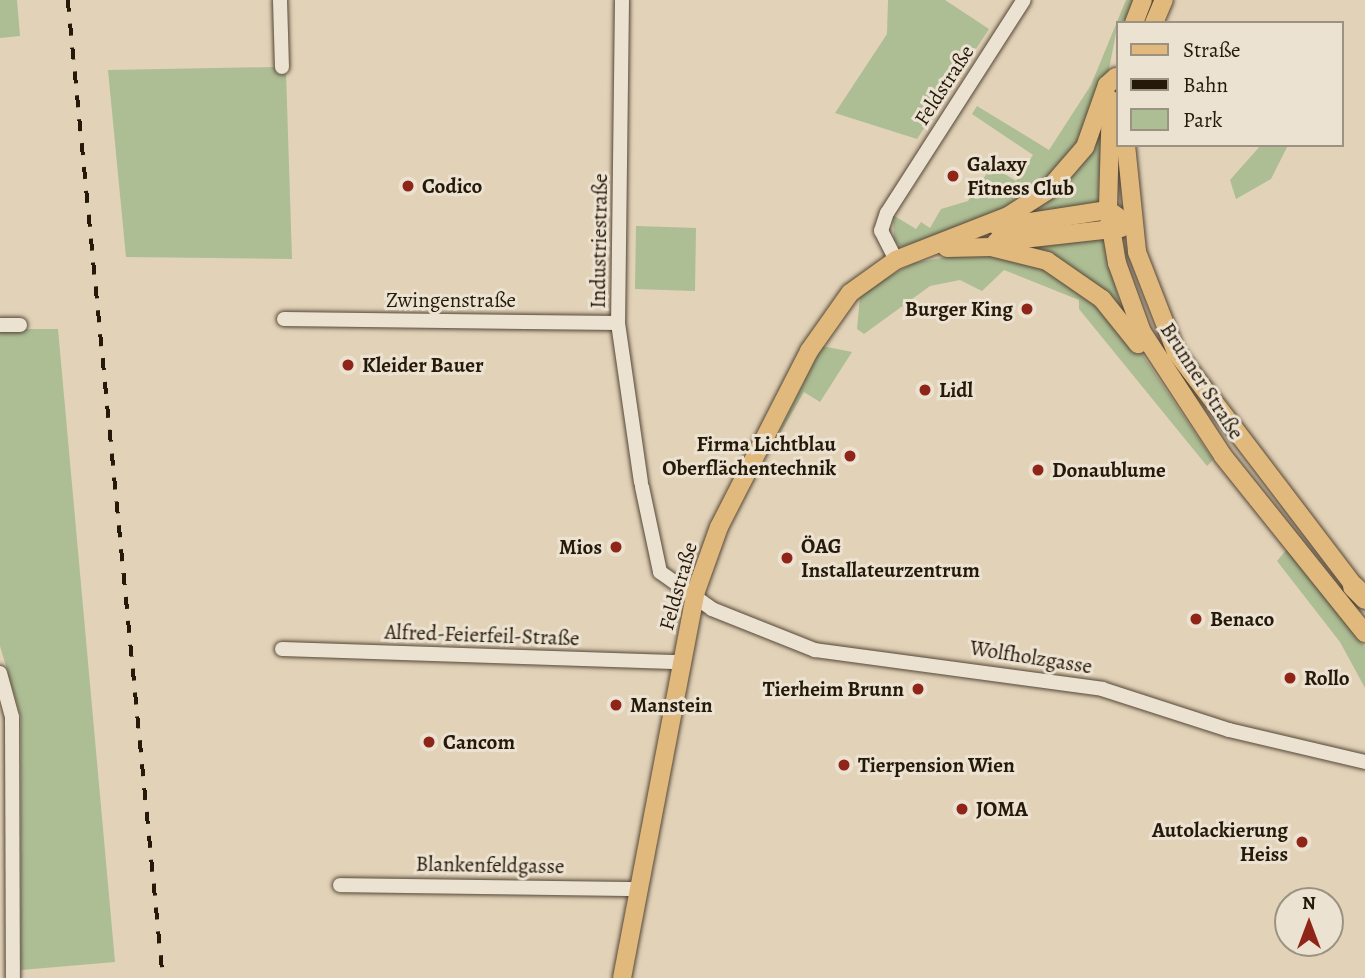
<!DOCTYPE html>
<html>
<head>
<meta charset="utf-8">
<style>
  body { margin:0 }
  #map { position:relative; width:1365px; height:978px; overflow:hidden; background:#e2d2b8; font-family:Alegreya,serif }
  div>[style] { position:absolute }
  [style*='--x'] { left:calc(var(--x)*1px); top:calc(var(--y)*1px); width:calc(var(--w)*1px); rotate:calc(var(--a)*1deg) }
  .green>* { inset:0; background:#adbd94 }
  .roads { filter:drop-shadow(0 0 2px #544736) drop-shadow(0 0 2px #544736) }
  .minor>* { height:14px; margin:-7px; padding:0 7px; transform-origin:7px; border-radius:7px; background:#ece2d1 }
  .major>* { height:18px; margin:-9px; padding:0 9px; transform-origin:9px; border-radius:9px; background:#e1b97c }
  .highway>* { height:21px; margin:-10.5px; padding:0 10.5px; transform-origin:10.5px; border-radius:10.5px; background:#e1b97c }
  .rail>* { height:3.5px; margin-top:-1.75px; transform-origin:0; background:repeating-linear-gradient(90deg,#25190a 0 12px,transparent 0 24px) }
  .dots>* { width:19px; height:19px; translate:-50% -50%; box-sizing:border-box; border:4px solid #ece2d1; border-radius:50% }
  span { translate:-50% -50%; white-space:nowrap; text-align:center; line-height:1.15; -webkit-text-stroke:6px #ece2d1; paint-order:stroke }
  .street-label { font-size:21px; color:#25190a }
  .poi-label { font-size:21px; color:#25190a; font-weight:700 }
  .left { translate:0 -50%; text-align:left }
  .right { translate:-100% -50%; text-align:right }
  .legend { position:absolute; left:1116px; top:21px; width:228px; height:126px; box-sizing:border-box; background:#ece2d1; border:2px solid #9c9281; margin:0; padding:9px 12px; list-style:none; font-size:21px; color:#25190a }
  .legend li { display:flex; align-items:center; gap:14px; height:35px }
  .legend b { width:35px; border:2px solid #9c9281 }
  .north { position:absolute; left:1274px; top:887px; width:70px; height:70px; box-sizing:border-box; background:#ece2d1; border:2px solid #9c9281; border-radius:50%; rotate:0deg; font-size:19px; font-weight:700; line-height:28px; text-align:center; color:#25190a }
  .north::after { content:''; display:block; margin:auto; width:24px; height:32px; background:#8f2418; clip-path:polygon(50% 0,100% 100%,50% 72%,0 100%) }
</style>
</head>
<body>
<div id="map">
  <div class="green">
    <i style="clip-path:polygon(0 0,17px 0,20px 36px,0 38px)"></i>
    <i style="clip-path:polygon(888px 0,945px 0,989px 29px,917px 139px,835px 113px,887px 34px)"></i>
    <i style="clip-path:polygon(1126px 0,1137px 0,1126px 23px,1118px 23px,1108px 74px,1072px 155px,1034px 194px,990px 216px,902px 247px,894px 241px,893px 215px,916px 229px,921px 222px,930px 228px,941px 209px,968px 201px,992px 166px,1016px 181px,1033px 155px,972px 114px,977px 106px,1049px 150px,1091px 85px)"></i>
    <i style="clip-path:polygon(275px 67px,286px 73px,292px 259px,126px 257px,108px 70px)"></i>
    <i style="clip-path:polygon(1100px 131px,1100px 204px,1017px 220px,1071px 175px)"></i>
    <i style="clip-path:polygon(1261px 145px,1288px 145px,1271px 179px,1236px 199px,1230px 180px)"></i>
    <i style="clip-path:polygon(636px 226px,696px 228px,695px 291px,635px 289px)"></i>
    <i style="clip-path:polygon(1105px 239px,1121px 310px,1033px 249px,1033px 246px)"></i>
    <i style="clip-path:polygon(979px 251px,1045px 266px,1074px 283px,1138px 348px,1213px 460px,1207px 466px,1079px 309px,1079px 300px,1004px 270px,982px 291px,960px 280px,930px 286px,864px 334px,857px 329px,860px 296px,882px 280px,914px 263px)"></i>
    <i style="clip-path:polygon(0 329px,58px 329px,115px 962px,21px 970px,21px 717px,0 646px)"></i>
    <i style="clip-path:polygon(822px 346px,852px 352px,820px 402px,804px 392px,770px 451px)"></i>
    <i style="clip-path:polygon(1288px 548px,1365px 647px,1365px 688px,1340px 642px,1277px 561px)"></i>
  </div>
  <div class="roads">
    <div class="minor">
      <i style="--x:280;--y:0;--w:67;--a:88.3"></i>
      <i style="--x:622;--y:0;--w:323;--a:90.7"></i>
      <i style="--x:618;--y:323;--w:161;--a:81.8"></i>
      <i style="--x:896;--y:260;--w:33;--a:-117"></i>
      <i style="--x:881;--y:231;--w:19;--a:-72"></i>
      <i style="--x:887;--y:213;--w:253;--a:-57.3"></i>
      <i style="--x:284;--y:319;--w:334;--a:0.7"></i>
      <i style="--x:0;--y:325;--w:20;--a:0"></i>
      <i style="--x:642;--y:487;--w:87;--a:78"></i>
      <i style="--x:660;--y:572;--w:64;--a:35.4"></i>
      <i style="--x:712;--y:609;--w:111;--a:21.7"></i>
      <i style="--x:815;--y:650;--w:290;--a:7.7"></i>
      <i style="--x:1102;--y:689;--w:133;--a:17.9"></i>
      <i style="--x:1229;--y:730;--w:140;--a:13.2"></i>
      <i style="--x:282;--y:649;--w:399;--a:1.9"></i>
      <i style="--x:0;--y:673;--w:46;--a:74.7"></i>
      <i style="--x:12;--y:717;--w:261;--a:89.8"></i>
      <i style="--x:340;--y:885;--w:299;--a:0.8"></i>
    </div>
    <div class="major">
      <i style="--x:1134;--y:23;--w:25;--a:-69"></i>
      <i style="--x:1154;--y:23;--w:25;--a:-67"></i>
      <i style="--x:1111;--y:100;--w:110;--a:91.6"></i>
      <i style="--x:1108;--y:210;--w:54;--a:80.4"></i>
      <i style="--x:1117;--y:263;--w:73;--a:70.1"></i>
      <i style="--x:1142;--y:332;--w:148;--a:56.8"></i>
      <i style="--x:1223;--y:456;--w:227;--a:51.3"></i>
      <i style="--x:1126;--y:145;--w:108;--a:84.1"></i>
      <i style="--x:1137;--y:252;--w:107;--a:68.7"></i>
      <i style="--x:1176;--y:352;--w:305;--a:52.7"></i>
      <i style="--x:998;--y:227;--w:111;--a:-8.8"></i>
      <i style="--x:1108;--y:210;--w:11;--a:34"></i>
      <i style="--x:996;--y:242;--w:126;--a:-6.4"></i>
      <i style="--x:947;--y:248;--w:44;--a:-1.3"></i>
      <i style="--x:991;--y:247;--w:58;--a:14"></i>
      <i style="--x:1047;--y:261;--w:67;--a:34.6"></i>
      <i style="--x:1102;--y:299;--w:58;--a:51.3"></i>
      <i style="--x:622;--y:978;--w:391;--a:-79.2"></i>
      <i style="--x:695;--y:594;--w:71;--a:-70.3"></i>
      <i style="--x:719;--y:527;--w:198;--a:-62.9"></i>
      <i style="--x:809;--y:351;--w:71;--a:-54.7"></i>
      <i style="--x:850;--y:293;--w:57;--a:-35.7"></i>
      <i style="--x:896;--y:260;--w:120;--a:-21.4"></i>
      <i style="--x:1008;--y:216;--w:46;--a:-32.7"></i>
      <i style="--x:1047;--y:191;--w:58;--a:-49.2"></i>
      <i style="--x:1085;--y:147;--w:66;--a:-70.5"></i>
      <i style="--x:1107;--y:85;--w:12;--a:-42"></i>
    </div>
    <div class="highway">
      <i style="--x:1353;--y:586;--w:17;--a:45"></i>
    </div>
  </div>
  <div class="rail">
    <i style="--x:68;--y:0;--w:983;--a:84.45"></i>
  </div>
  <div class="dots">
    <i style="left:953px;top:176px;background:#8f2418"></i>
    <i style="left:408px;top:186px;background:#8f2418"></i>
    <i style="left:1027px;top:309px;background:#8f2418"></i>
    <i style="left:348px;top:365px;background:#8f2418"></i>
    <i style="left:925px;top:390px;background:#8f2418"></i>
    <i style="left:850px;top:456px;background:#8f2418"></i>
    <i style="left:1038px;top:470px;background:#8f2418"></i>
    <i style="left:616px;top:547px;background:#8f2418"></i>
    <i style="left:787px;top:558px;background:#8f2418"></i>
    <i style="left:1196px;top:619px;background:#8f2418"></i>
    <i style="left:1290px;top:678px;background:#8f2418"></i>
    <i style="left:918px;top:689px;background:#8f2418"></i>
    <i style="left:616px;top:705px;background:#8f2418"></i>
    <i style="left:429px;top:742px;background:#8f2418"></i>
    <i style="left:844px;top:765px;background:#8f2418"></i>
    <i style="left:962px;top:809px;background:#8f2418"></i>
    <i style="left:1302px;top:842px;background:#8f2418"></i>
  </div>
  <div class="street-label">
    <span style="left:944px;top:85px;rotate:-57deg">Feldstraße</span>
    <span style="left:599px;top:241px;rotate:-89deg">Industriestraße</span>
    <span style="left:451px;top:300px">Zwingenstraße</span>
    <span style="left:1202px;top:381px;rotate:57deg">Brunner Straße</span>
    <span style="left:678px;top:586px;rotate:-74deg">Feldstraße</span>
    <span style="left:482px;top:635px;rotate:2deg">Alfred-Feierfeil-Straße</span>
    <span style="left:1031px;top:657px;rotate:9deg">Wolfholzgasse</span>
    <span style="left:490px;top:865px;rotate:1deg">Blankenfeldgasse</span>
  </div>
  <div class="poi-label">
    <span class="left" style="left:967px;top:176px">Galaxy<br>Fitness Club</span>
    <span class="left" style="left:422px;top:186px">Codico</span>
    <span class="right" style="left:1013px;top:309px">Burger King</span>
    <span class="left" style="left:362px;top:365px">Kleider Bauer</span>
    <span class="left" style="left:939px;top:390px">Lidl</span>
    <span class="right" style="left:836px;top:456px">Firma Lichtblau<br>Oberflächentechnik</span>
    <span class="left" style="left:1052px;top:470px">Donaublume</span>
    <span class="left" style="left:801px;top:558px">ÖAG<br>Installateurzentrum</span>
    <span class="right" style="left:602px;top:547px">Mios</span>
    <span class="left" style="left:1210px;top:619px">Benaco</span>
    <span class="left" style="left:1304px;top:678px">Rollo</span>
    <span class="right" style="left:904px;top:689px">Tierheim Brunn</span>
    <span class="left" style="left:630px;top:705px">Manstein</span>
    <span class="left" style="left:443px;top:742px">Cancom</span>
    <span class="left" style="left:858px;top:765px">Tierpension Wien</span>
    <span class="left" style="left:976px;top:809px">JOMA</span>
    <span class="right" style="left:1288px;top:842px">Autolackierung<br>Heiss</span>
  </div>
  <ul class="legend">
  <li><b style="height:9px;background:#e1b97c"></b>Straße</li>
  <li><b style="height:9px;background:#25190a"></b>Bahn</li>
  <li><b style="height:19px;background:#adbd94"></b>Park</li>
  </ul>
  <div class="north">N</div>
</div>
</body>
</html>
